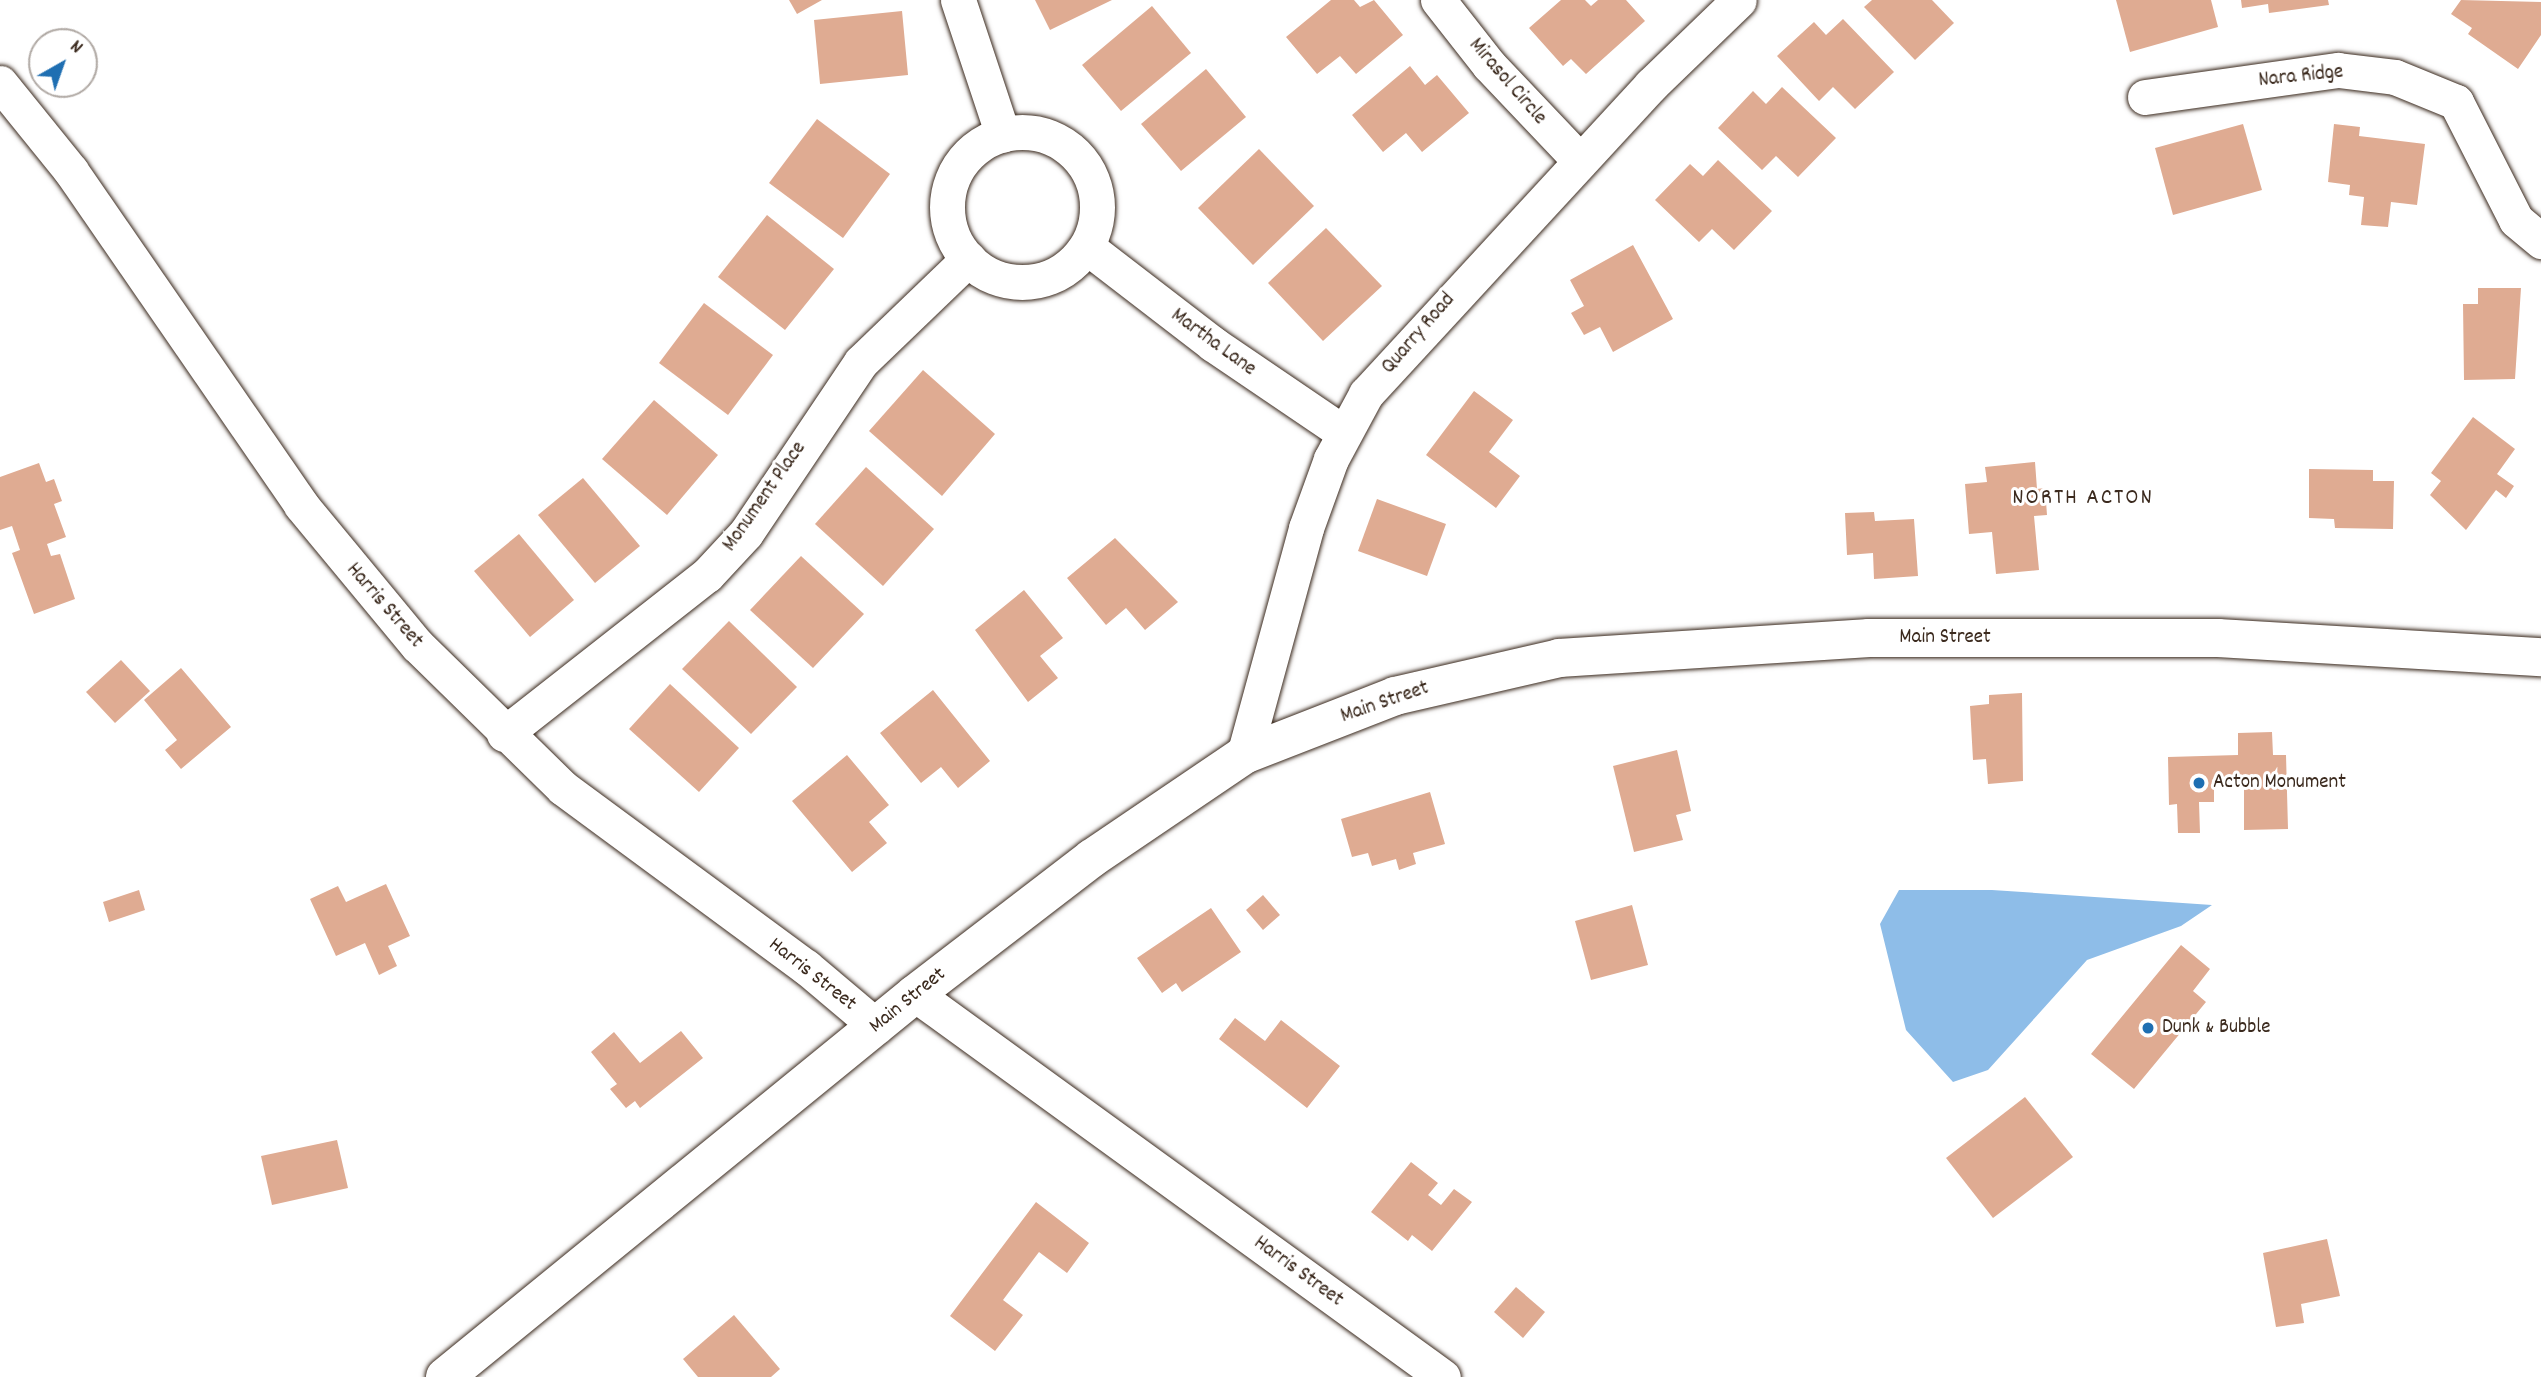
<!DOCTYPE html>
<html>
<head>
<meta charset="utf-8">
<style>
  body { margin:0 }
  #map { position:relative; width:2541px; height:1377px; overflow:hidden; background:#fff; font-family:Dekko,sans-serif }
  div>[style] { position:absolute }
  [style*='--x'] { left:calc(var(--x)*1px); top:calc(var(--y)*1px); width:calc(var(--w)*1px); rotate:calc(var(--a)*1deg) }
  .water>* { inset:0; background:#8ebde8 }
  .building>* { inset:0; background:#dfab92 }
  .roads { filter:drop-shadow(0 0 2px #3b2a1e) drop-shadow(0 0 2px #3b2a1e) }
  .street>* { height:35px; margin:-17.5px; padding:0 17.5px; transform-origin:17.5px; border-radius:17.5px; background:#fff }
  .street>.ring { margin:-17.5px; padding:0; box-sizing:content-box; background:none; border:35px solid #fff; border-radius:50% }
  .secondary>* { height:38px; margin:-19px; padding:0 19px; transform-origin:19px; border-radius:19px; background:#fff }
  .dots>* { width:19px; height:19px; translate:-50% -50%; box-sizing:border-box; border:4px solid #fff; border-radius:50% }
  span { translate:-50% -50%; white-space:nowrap; text-align:center; line-height:1.15; -webkit-text-stroke:6px #fff; paint-order:stroke }
  .street-label { font-size:21px; color:#3b2a1e }
  .poi-label { font-size:21px; color:#3b2a1e }
  .left { translate:0 -50%; text-align:left }
  .neighbourhood-label { font-size:23px; color:#3b2a1e; letter-spacing:2px }
  .north { position:absolute; left:28px; top:28px; width:70px; height:70px; box-sizing:border-box; background:#fff; border:2px solid #b1aaa5; border-radius:50%; rotate:40deg; font-size:19px; font-weight:700; line-height:28px; text-align:center; color:#3b2a1e }
  .north::after { content:''; display:block; margin:auto; width:24px; height:32px; background:#1f6fb2; clip-path:polygon(50% 0,100% 100%,50% 72%,0 100%) }
</style>
</head>
<body>
<div id="map">
  <div class="water">
    <i style="clip-path:polygon(1899px 890px,1992px 890px,2212px 905px,2181px 926px,2087px 960px,1988px 1070px,1953px 1082px,1906px 1030px,1880px 924px)"></i>
  </div>
  <div class="building">
    <i style="clip-path:polygon(789px 0,822px 0,797px 14px)"></i>
    <i style="clip-path:polygon(1035px 0,1112px 0,1050px 30px)"></i>
    <i style="clip-path:polygon(1331px 0,1354px 0,1360px 7px,1374px 0,1403px 35px,1356px 74px,1340px 56px,1317px 74px,1286px 37px)"></i>
    <i style="clip-path:polygon(1561px 0,1585px 0,1591px 6px,1598px 0,1626px 0,1645px 21px,1586px 74px,1571px 59px,1563px 66px,1529px 28px)"></i>
    <i style="clip-path:polygon(1872px 0,1932px 0,1954px 23px,1915px 60px,1864px 7px)"></i>
    <i style="clip-path:polygon(2116px 0,2211px 0,2218px 27px,2130px 52px)"></i>
    <i style="clip-path:polygon(2241px 0,2328px 0,2329px 5px,2269px 13px,2268px 4px,2242px 8px)"></i>
    <i style="clip-path:polygon(2461px 0,2541px 2px,2541px 35px,2518px 69px,2468px 34px,2472px 28px,2451px 14px)"></i>
    <i style="clip-path:polygon(1152px 6px,1191px 53px,1121px 111px,1082px 65px)"></i>
    <i style="clip-path:polygon(902px 11px,908px 75px,820px 84px,814px 20px)"></i>
    <i style="clip-path:polygon(1843px 19px,1894px 72px,1855px 109px,1833px 87px,1819px 101px,1777px 56px,1814px 22px,1826px 35px)"></i>
    <i style="clip-path:polygon(1410px 66px,1425px 85px,1437px 75px,1469px 113px,1422px 152px,1406px 133px,1383px 152px,1352px 115px)"></i>
    <i style="clip-path:polygon(1206px 69px,1246px 117px,1181px 171px,1141px 124px)"></i>
    <i style="clip-path:polygon(1782px 87px,1836px 138px,1798px 177px,1776px 156px,1762px 170px,1718px 128px,1753px 91px,1766px 104px)"></i>
    <i style="clip-path:polygon(817px 119px,890px 174px,843px 238px,769px 183px)"></i>
    <i style="clip-path:polygon(2243px 124px,2262px 190px,2173px 215px,2155px 148px)"></i>
    <i style="clip-path:polygon(2334px 124px,2360px 127px,2359px 136px,2425px 144px,2417px 205px,2391px 202px,2388px 227px,2361px 225px,2364px 197px,2349px 195px,2350px 185px,2328px 182px)"></i>
    <i style="clip-path:polygon(1259px 149px,1314px 206px,1253px 265px,1198px 208px)"></i>
    <i style="clip-path:polygon(1718px 160px,1772px 211px,1734px 250px,1712px 229px,1699px 242px,1655px 200px,1690px 164px,1703px 176px)"></i>
    <i style="clip-path:polygon(767px 215px,834px 269px,785px 330px,718px 277px)"></i>
    <i style="clip-path:polygon(1326px 228px,1382px 286px,1323px 341px,1268px 283px)"></i>
    <i style="clip-path:polygon(1633px 245px,1673px 319px,1613px 352px,1600px 327px,1584px 335px,1571px 313px,1584px 306px,1570px 280px)"></i>
    <i style="clip-path:polygon(2478px 288px,2521px 288px,2515px 379px,2464px 380px,2463px 304px,2478px 304px)"></i>
    <i style="clip-path:polygon(704px 303px,773px 355px,728px 415px,659px 363px)"></i>
    <i style="clip-path:polygon(923px 370px,995px 434px,942px 496px,869px 431px)"></i>
    <i style="clip-path:polygon(1474px 391px,1513px 420px,1489px 452px,1520px 476px,1496px 508px,1426px 455px)"></i>
    <i style="clip-path:polygon(654px 400px,718px 455px,667px 515px,602px 459px)"></i>
    <i style="clip-path:polygon(2473px 417px,2515px 449px,2497px 474px,2514px 486px,2506px 498px,2496px 490px,2466px 530px,2430px 495px,2441px 481px,2431px 473px)"></i>
    <i style="clip-path:polygon(2035px 462px,2037px 489px,2045px 488px,2047px 515px,2034px 516px,2039px 570px,1996px 574px,1992px 532px,1969px 534px,1965px 484px,1987px 482px,1985px 467px)"></i>
    <i style="clip-path:polygon(39px 463px,46px 482px,54px 479px,62px 501px,54px 504px,66px 537px,47px 544px,51px 556px,60px 554px,75px 599px,34px 614px,12px 553px,20px 550px,12px 526px,0 530px,0 477px)"></i>
    <i style="clip-path:polygon(866px 467px,934px 529px,883px 586px,815px 524px)"></i>
    <i style="clip-path:polygon(2309px 469px,2373px 470px,2373px 481px,2394px 481px,2393px 529px,2335px 528px,2334px 519px,2309px 518px)"></i>
    <i style="clip-path:polygon(583px 478px,640px 546px,595px 583px,538px 515px)"></i>
    <i style="clip-path:polygon(1377px 499px,1446px 524px,1427px 576px,1358px 551px)"></i>
    <i style="clip-path:polygon(1874px 512px,1875px 521px,1914px 519px,1918px 576px,1874px 579px,1873px 553px,1847px 555px,1845px 513px)"></i>
    <i style="clip-path:polygon(519px 534px,574px 600px,530px 637px,474px 571px)"></i>
    <i style="clip-path:polygon(1115px 538px,1178px 602px,1145px 630px,1126px 608px,1106px 625px,1067px 578px)"></i>
    <i style="clip-path:polygon(801px 556px,864px 614px,813px 668px,750px 610px)"></i>
    <i style="clip-path:polygon(1024px 590px,1063px 638px,1040px 656px,1058px 678px,1028px 702px,975px 630px)"></i>
    <i style="clip-path:polygon(729px 621px,797px 687px,751px 734px,682px 669px)"></i>
    <i style="clip-path:polygon(121px 660px,150px 691px,115px 723px,86px 692px)"></i>
    <i style="clip-path:polygon(181px 668px,231px 727px,181px 769px,165px 750px,177px 740px,144px 700px)"></i>
    <i style="clip-path:polygon(670px 684px,739px 748px,699px 792px,629px 729px)"></i>
    <i style="clip-path:polygon(933px 690px,990px 761px,958px 788px,941px 767px,921px 783px,880px 733px)"></i>
    <i style="clip-path:polygon(2022px 693px,2023px 781px,1988px 784px,1986px 759px,1973px 760px,1970px 706px,1989px 704px,1989px 695px)"></i>
    <i style="clip-path:polygon(2272px 732px,2273px 755px,2286px 755px,2288px 829px,2244px 830px,2244px 783px,2214px 783px,2214px 802px,2199px 802px,2200px 833px,2178px 833px,2177px 804px,2169px 805px,2168px 757px,2238px 755px,2238px 733px)"></i>
    <i style="clip-path:polygon(1677px 750px,1691px 811px,1676px 815px,1683px 840px,1634px 852px,1613px 766px)"></i>
    <i style="clip-path:polygon(847px 755px,889px 805px,869px 822px,887px 843px,852px 872px,792px 801px)"></i>
    <i style="clip-path:polygon(1430px 792px,1445px 844px,1413px 853px,1416px 864px,1399px 870px,1396px 859px,1372px 866px,1368px 853px,1352px 857px,1341px 819px)"></i>
    <i style="clip-path:polygon(386px 884px,410px 936px,388px 946px,397px 966px,379px 975px,365px 943px,336px 956px,310px 899px,338px 886px,346px 902px)"></i>
    <i style="clip-path:polygon(139px 890px,145px 910px,109px 922px,103px 902px)"></i>
    <i style="clip-path:polygon(1263px 895px,1280px 915px,1263px 930px,1246px 910px)"></i>
    <i style="clip-path:polygon(1632px 905px,1648px 965px,1591px 980px,1575px 921px)"></i>
    <i style="clip-path:polygon(1211px 908px,1241px 952px,1182px 992px,1176px 983px,1162px 993px,1137px 958px)"></i>
    <i style="clip-path:polygon(2181px 945px,2210px 969px,2193px 991px,2206px 1002px,2134px 1089px,2091px 1054px)"></i>
    <i style="clip-path:polygon(1235px 1018px,1265px 1041px,1281px 1020px,1340px 1066px,1307px 1108px,1219px 1039px)"></i>
    <i style="clip-path:polygon(681px 1031px,703px 1058px,640px 1108px,635px 1101px,626px 1108px,610px 1089px,617px 1084px,591px 1052px,614px 1032px,640px 1063px)"></i>
    <i style="clip-path:polygon(2025px 1097px,2073px 1157px,1993px 1218px,1946px 1158px)"></i>
    <i style="clip-path:polygon(337px 1140px,348px 1188px,272px 1205px,261px 1156px)"></i>
    <i style="clip-path:polygon(1411px 1162px,1438px 1183px,1428px 1195px,1441px 1205px,1454px 1189px,1472px 1202px,1432px 1251px,1412px 1235px,1408px 1241px,1371px 1212px)"></i>
    <i style="clip-path:polygon(1036px 1202px,1089px 1243px,1067px 1273px,1039px 1252px,1003px 1300px,1023px 1315px,995px 1351px,950px 1316px)"></i>
    <i style="clip-path:polygon(2327px 1239px,2340px 1296px,2301px 1304px,2304px 1323px,2276px 1327px,2263px 1253px)"></i>
    <i style="clip-path:polygon(1516px 1287px,1545px 1312px,1523px 1338px,1494px 1312px)"></i>
    <i style="clip-path:polygon(734px 1315px,780px 1369px,771px 1377px,698px 1377px,683px 1359px)"></i>
  </div>
  <div class="roads">
    <div class="street">
      <i style="--x:958;--y:0;--w:142;--a:71.6"></i>
      <i style="--x:1438;--y:0;--w:83;--a:51.9"></i>
      <i style="--x:1489;--y:65;--w:132;--a:46.5"></i>
      <i style="--x:0;--y:83;--w:113;--a:51.1"></i>
      <i style="--x:71;--y:171;--w:406;--a:55.4"></i>
      <i style="--x:301;--y:505;--w:182;--a:50.4"></i>
      <i style="--x:417;--y:645;--w:204;--a:44.4"></i>
      <i style="--x:563;--y:788;--w:302;--a:36.4"></i>
      <i style="--x:806;--y:967;--w:92;--a:40.1"></i>
      <i style="--x:2145;--y:97;--w:195;--a:-8"></i>
      <i style="--x:2338;--y:70;--w:57;--a:7"></i>
      <i style="--x:2395;--y:77;--w:66;--a:22.3"></i>
      <i style="--x:2456;--y:102;--w:132;--a:63"></i>
      <i style="--x:2516;--y:220;--w:33;--a:40"></i>
      <i class="ring" style="left:947px;top:132px;width:115px;height:115px"></i>
      <i style="--x:1087;--y:247;--w:159;--a:37.6"></i>
      <i style="--x:1213;--y:344;--w:158;--a:34.2"></i>
      <i style="--x:504;--y:734;--w:258;--a:-38.1"></i>
      <i style="--x:707;--y:575;--w:57;--a:-47.1"></i>
      <i style="--x:746;--y:533;--w:206;--a:-56.1"></i>
      <i style="--x:861;--y:362;--w:149;--a:-43.9"></i>
      <i style="--x:1244;--y:755;--w:235;--a:-74.7"></i>
      <i style="--x:1306;--y:528;--w:73;--a:-70.1"></i>
      <i style="--x:1331;--y:459;--w:74;--a:-61.7"></i>
      <i style="--x:1366;--y:394;--w:420;--a:-47.3"></i>
      <i style="--x:1651;--y:85;--w:122;--a:-44"></i>
      <i style="--x:915;--y:994;--w:652;--a:35.96"></i>
    </div>
    <div class="secondary">
      <i style="--x:445;--y:1377;--w:606;--a:-39.18"></i>
      <i style="--x:915;--y:994;--w:223;--a:-37.5"></i>
      <i style="--x:1092;--y:858;--w:184;--a:-34.1"></i>
      <i style="--x:1244;--y:755;--w:162;--a:-21.3"></i>
      <i style="--x:1395;--y:696;--w:168;--a:-13"></i>
      <i style="--x:1559;--y:658;--w:311;--a:-3.7"></i>
      <i style="--x:1869;--y:638;--w:349;--a:0"></i>
      <i style="--x:2218;--y:638;--w:324;--a:3.4"></i>
    </div>
  </div>
  <div class="dots">
    <i style="left:2199px;top:783px;background:#1f6fb2"></i>
    <i style="left:2148px;top:1028px;background:#1f6fb2"></i>
  </div>
  <div class="street-label">
    <span style="left:2301px;top:77px;rotate:-6deg">Nara Ridge</span>
    <span style="left:1507px;top:82px;rotate:49deg">Mirasol Circle</span>
    <span style="left:1419px;top:334px;rotate:-49deg">Quarry Road</span>
    <span style="left:1213px;top:343px;rotate:36deg">Martha Lane</span>
    <span style="left:765px;top:497px;rotate:-55deg">Monument Place</span>
    <span style="left:384px;top:606px;rotate:49deg">Harris Street</span>
    <span style="left:1945px;top:638px">Main Street</span>
    <span style="left:1385px;top:703px;rotate:-19deg">Main Street</span>
    <span style="left:812px;top:975px;rotate:38deg">Harris Street</span>
    <span style="left:908px;top:1001px;rotate:-39deg">Main Street</span>
    <span style="left:1298px;top:1272px;rotate:36deg">Harris Street</span>
  </div>
  <div class="poi-label">
    <span class="left" style="left:2213px;top:783px">Acton Monument</span>
    <span class="left" style="left:2162px;top:1028px">Dunk &amp; Bubble</span>
  </div>
  <div class="neighbourhood-label">
    <span style="left:2083px;top:499px">NORTH ACTON</span>
  </div>
  <div class="north">N</div>
</div>
</body>
</html>
